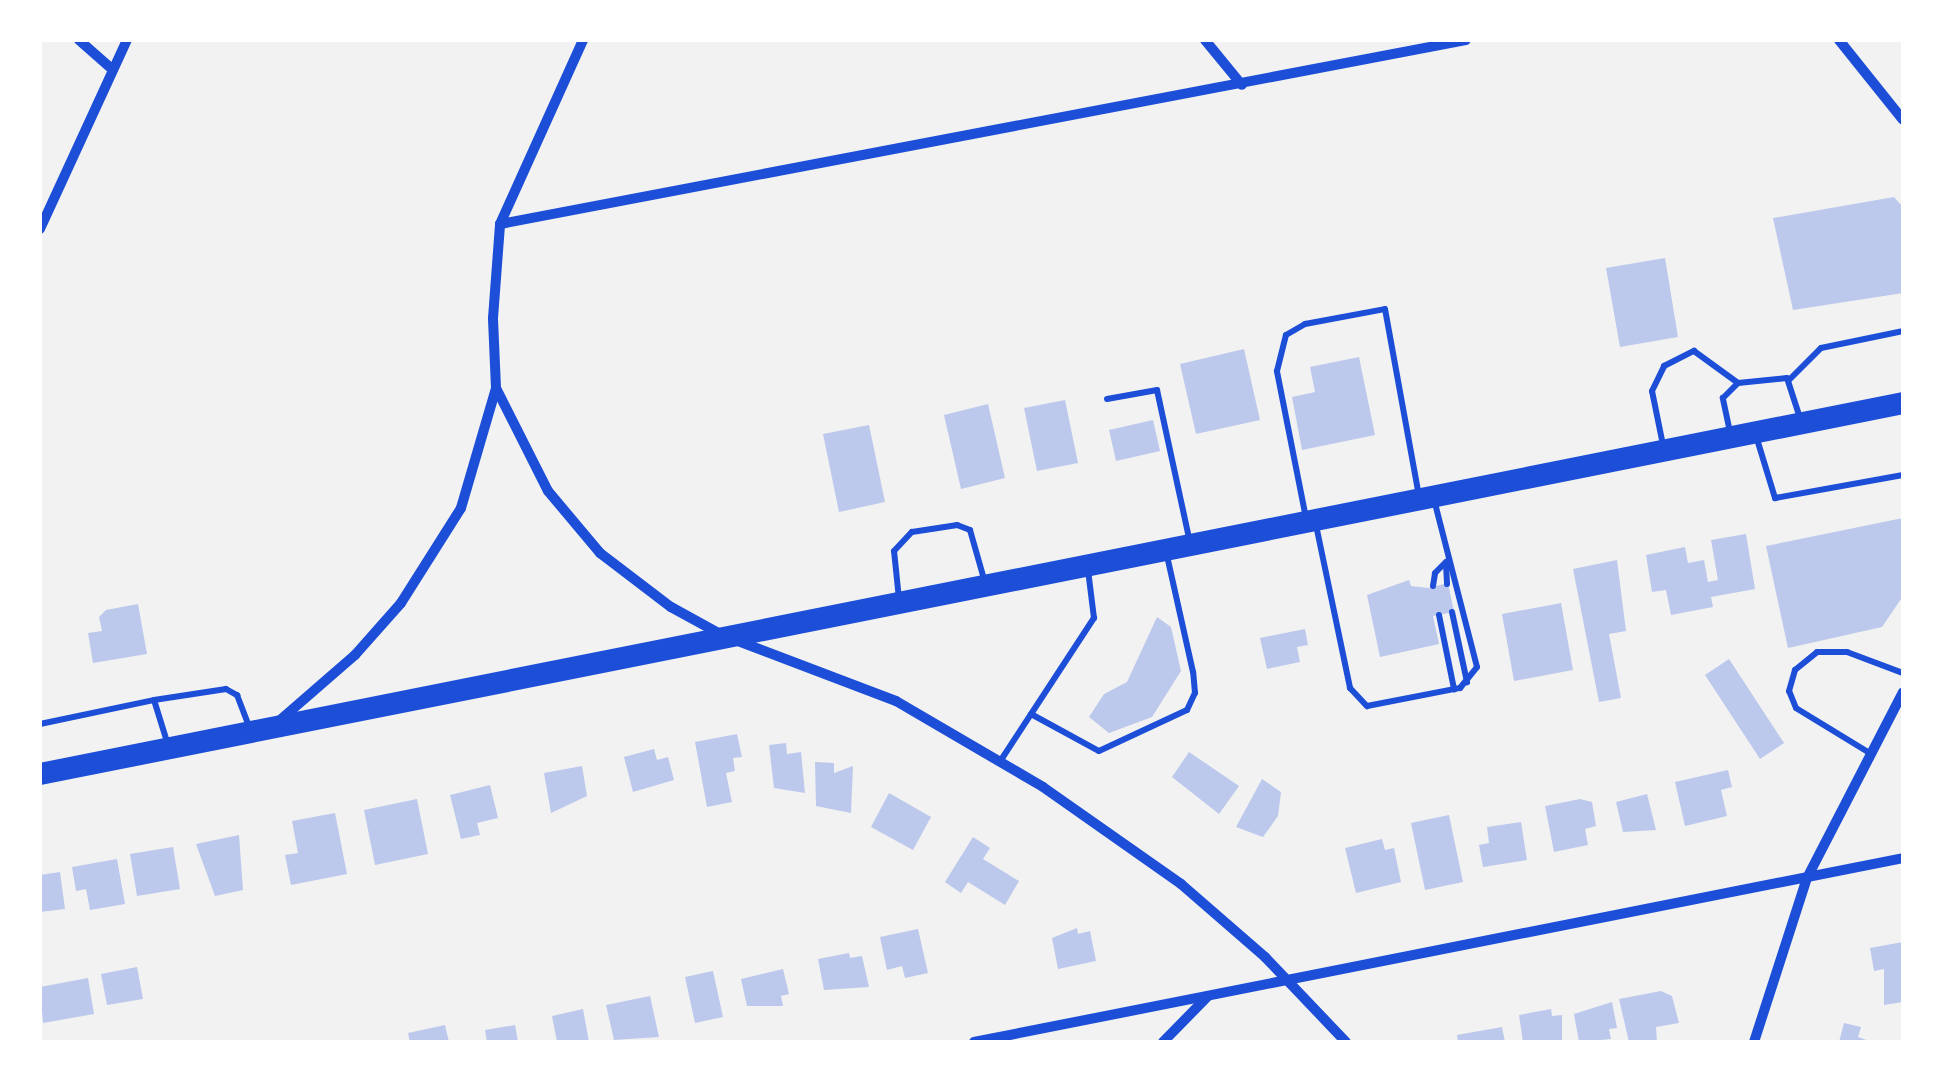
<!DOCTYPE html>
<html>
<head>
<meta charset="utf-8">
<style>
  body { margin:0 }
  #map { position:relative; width:1943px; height:1082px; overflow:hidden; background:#f2f2f2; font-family:"Work Sans",sans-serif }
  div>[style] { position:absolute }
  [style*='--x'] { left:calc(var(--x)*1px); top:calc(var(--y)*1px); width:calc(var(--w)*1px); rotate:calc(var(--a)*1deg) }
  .building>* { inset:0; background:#bdc9ec }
  .service>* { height:6px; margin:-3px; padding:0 3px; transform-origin:3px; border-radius:3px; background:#1d4ed8 }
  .minor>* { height:10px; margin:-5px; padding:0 5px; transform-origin:5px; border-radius:5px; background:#1d4ed8 }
  .primary>* { height:22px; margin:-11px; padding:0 11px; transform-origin:11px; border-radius:11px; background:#1d4ed8 }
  span { translate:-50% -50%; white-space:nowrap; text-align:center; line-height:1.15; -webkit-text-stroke:9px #fff; paint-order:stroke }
  .frame { position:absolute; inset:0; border:42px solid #fff; pointer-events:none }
</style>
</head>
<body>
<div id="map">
  <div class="building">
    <i style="clip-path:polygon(1894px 197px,1903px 207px,1903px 293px,1793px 310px,1773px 218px)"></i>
    <i style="clip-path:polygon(1665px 258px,1678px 337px,1620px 347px,1606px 268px)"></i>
    <i style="clip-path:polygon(1244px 349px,1260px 420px,1196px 434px,1180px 364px)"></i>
    <i style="clip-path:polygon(1359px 357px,1375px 435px,1302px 450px,1292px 397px,1315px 392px,1310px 367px)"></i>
    <i style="clip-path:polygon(1065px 400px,1078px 463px,1037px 471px,1024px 408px)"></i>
    <i style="clip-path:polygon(988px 404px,1005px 478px,961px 489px,944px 415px)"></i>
    <i style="clip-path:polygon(1153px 420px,1160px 451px,1116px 461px,1109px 430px)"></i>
    <i style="clip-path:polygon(869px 425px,885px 502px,839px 512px,823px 434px)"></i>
    <i style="clip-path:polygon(1903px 518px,1903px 596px,1882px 627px,1788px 648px,1766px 546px)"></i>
    <i style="clip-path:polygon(1746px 534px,1755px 589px,1711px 597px,1713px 607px,1671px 615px,1666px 590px,1652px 592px,1646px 555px,1685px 547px,1688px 563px,1704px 560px,1708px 582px,1718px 580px,1711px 540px)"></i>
    <i style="clip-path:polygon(1617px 560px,1626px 631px,1609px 634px,1621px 698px,1599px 702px,1573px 569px)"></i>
    <i style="clip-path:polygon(1409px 580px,1411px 586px,1429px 588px,1448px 583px,1454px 612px,1433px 616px,1439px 644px,1380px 657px,1367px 595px)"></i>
    <i style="clip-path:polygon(1561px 603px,1573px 670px,1514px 681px,1502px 614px)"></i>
    <i style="clip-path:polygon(138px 604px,147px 654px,93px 663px,88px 633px,102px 631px,99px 617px,106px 610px)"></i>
    <i style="clip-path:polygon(1157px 617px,1171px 627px,1181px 671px,1152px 717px,1109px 733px,1089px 717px,1104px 694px,1127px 682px)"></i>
    <i style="clip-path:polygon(1305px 629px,1308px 645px,1297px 647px,1300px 662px,1267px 669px,1260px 638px)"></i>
    <i style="clip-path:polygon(1729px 659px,1784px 743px,1760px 759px,1705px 675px)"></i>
    <i style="clip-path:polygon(737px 734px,742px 757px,733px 758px,735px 771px,726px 773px,732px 802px,707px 807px,695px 742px)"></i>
    <i style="clip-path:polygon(786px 743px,787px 754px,801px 752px,805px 793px,774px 788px,769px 745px)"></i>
    <i style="clip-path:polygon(654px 749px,657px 760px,668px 757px,674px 780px,633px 792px,624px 757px)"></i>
    <i style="clip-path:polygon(1189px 752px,1239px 786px,1219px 814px,1172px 777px)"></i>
    <i style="clip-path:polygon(815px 762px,834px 763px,834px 773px,853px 766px,851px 813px,816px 806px)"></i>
    <i style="clip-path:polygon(582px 766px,587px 796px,551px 813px,544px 773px)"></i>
    <i style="clip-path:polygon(1728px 770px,1732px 787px,1721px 790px,1727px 816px,1685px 826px,1675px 782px)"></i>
    <i style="clip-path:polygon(1262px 779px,1281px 792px,1278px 816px,1263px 837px,1236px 827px)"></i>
    <i style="clip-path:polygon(490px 785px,498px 818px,477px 823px,480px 835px,461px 839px,450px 795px)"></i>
    <i style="clip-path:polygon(889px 793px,931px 817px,913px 850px,871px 827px)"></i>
    <i style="clip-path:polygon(1647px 794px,1656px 830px,1623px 832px,1616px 802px)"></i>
    <i style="clip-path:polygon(417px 799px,428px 854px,375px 865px,364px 810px)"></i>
    <i style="clip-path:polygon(1580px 799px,1592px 802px,1596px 826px,1585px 829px,1588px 845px,1554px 852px,1545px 806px)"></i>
    <i style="clip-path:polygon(335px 813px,347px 874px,291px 885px,285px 855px,298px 853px,292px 821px)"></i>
    <i style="clip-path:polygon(1449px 815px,1463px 882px,1425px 890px,1411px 823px)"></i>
    <i style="clip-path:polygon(1521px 822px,1527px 860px,1483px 867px,1479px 845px,1489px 843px,1487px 827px)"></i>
    <i style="clip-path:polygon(239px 835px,243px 890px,215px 896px,196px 844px)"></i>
    <i style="clip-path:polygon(973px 837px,990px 848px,983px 859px,1019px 881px,1005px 905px,968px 882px,961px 893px,945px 882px)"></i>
    <i style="clip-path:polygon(1382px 839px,1385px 850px,1394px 848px,1401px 882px,1356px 893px,1345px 848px)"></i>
    <i style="clip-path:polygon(173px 847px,180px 889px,137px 896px,130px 854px)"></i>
    <i style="clip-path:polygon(117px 859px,125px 904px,90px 910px,86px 889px,76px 891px,72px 867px)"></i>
    <i style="clip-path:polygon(60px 872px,65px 909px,40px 912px,40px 875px)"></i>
    <i style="clip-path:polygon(1077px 928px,1078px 934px,1090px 931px,1096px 961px,1058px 969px,1052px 938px)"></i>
    <i style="clip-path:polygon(918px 929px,928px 973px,905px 978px,902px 966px,887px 970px,880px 937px)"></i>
    <i style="clip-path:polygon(1903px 942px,1903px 1002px,1884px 1005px,1884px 969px,1874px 971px,1870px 948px)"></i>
    <i style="clip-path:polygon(849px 953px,850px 958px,862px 956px,869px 987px,824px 990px,818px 959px)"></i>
    <i style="clip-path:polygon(137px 967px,143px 999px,107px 1005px,101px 974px)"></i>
    <i style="clip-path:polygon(783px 969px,789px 994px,781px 996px,783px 1006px,747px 1006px,741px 979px)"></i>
    <i style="clip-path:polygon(713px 971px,723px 1017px,695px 1023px,685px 977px)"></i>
    <i style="clip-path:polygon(88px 978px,94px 1014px,43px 1023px,40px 987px)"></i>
    <i style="clip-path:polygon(1661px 991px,1672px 996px,1679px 1023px,1656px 1027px,1657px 1042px,1629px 1042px,1619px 999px)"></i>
    <i style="clip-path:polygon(650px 996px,659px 1037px,614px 1040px,606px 1005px)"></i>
    <i style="clip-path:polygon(1612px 1002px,1617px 1028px,1609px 1029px,1611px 1039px,1579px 1042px,1574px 1014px)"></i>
    <i style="clip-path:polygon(583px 1009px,589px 1042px,557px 1042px,552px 1016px)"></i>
    <i style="clip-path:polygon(1551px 1009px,1552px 1016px,1562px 1015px,1562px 1042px,1523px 1042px,1519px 1015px)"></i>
    <i style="clip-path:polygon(1844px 1023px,1861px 1027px,1858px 1037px,1872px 1042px,1839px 1042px)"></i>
    <i style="clip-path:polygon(445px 1025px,449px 1042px,410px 1042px,408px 1033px)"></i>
    <i style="clip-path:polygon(515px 1025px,518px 1042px,487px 1042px,485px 1030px)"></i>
    <i style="clip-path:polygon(1502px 1027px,1505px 1042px,1458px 1042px,1457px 1035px)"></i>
  </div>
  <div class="service">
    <i style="--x:1789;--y:380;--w:45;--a:-45"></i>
    <i style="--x:1821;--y:348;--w:84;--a:-11.7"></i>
    <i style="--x:1107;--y:399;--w:51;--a:-10.2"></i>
    <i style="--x:1157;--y:390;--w:156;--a:77.8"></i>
    <i style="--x:1730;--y:432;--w:35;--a:-102"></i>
    <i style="--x:1723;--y:398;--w:21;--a:-45"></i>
    <i style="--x:1738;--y:383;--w:49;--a:-5.8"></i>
    <i style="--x:1787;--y:378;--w:40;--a:72"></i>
    <i style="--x:1757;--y:439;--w:62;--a:73"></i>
    <i style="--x:1775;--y:498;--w:130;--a:-10.2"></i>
    <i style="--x:1663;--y:445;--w:55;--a:-101.5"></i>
    <i style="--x:1652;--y:391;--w:28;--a:-64"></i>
    <i style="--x:1664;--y:366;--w:34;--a:-27"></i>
    <i style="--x:1694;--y:351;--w:54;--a:36"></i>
    <i style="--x:1306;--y:518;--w:150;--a:-101.2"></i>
    <i style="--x:1277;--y:371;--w:37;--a:-76"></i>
    <i style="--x:1286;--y:335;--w:22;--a:-30"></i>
    <i style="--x:1305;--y:324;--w:81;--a:-10.6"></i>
    <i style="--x:1385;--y:309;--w:191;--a:79.7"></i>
    <i style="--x:1316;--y:525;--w:167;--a:78.2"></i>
    <i style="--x:1350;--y:688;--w:25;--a:47"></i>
    <i style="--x:1367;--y:706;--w:95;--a:-11"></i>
    <i style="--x:1460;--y:688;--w:27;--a:-51"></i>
    <i style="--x:1477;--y:667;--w:169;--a:-104.4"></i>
    <i style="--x:1446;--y:564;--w:20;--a:87"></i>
    <i style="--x:1433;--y:586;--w:13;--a:-81"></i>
    <i style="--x:1435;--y:573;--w:16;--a:-45"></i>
    <i style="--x:899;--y:599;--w:48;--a:-95.9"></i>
    <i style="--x:894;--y:551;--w:26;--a:-47"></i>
    <i style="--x:912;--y:532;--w:46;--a:-8.8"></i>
    <i style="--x:957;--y:525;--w:14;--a:21"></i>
    <i style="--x:970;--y:530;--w:51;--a:74.1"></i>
    <i style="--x:1452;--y:612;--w:72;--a:77.9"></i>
    <i style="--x:1439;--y:615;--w:76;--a:78.5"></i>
    <i style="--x:154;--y:700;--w:73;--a:-8.7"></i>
    <i style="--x:226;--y:689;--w:13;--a:29"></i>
    <i style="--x:237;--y:695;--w:33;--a:69"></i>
    <i style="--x:1031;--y:714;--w:77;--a:28.6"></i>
    <i style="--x:1099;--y:751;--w:97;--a:-25"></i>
    <i style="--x:1187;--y:710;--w:19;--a:-65"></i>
    <i style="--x:1195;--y:693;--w:21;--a:-95"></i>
    <i style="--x:1193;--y:672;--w:119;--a:-102.6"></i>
    <i style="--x:40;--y:724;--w:116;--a:-11.9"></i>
    <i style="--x:154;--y:700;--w:47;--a:72.7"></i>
    <i style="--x:1868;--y:752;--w:84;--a:-148.6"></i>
    <i style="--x:1796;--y:708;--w:18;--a:-112"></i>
    <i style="--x:1789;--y:691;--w:22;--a:-74"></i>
    <i style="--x:1795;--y:670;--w:28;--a:-39"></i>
    <i style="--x:1817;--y:652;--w:30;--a:0"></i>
    <i style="--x:1847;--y:652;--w:60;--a:20.6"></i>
    <i style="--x:1001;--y:760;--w:170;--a:-56.8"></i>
    <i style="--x:1094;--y:618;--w:48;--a:-97.1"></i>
  </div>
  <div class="minor">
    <i style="--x:79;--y:40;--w:45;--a:41.4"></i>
    <i style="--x:1205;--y:40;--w:58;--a:50.6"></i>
    <i style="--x:1839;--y:40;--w:102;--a:51.3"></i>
    <i style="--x:500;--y:224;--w:983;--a:-10.78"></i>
    <i style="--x:40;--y:229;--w:208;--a:-65.3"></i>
    <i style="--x:496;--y:388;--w:115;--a:63.2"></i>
    <i style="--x:548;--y:491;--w:81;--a:50"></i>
    <i style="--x:600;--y:553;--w:89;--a:37.3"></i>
    <i style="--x:671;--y:607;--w:58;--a:28.8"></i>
    <i style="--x:738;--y:641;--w:169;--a:20.8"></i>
    <i style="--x:896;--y:701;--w:170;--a:30.3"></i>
    <i style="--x:1043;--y:787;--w:169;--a:35.1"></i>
    <i style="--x:1181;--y:884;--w:111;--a:41"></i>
    <i style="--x:1265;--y:957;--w:117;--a:46.4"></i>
    <i style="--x:279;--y:721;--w:101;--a:-41"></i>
    <i style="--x:355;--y:655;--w:69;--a:-48.5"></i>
    <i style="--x:401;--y:603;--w:112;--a:-57.7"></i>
    <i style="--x:461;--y:508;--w:125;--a:-73.7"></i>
    <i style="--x:496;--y:388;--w:70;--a:-92.5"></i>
    <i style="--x:493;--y:318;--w:94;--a:-85.7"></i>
    <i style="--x:500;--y:224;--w:202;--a:-65.7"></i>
    <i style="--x:974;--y:1042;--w:947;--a:-11.2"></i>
    <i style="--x:1163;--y:1042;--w:64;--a:-45.6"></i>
    <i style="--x:1754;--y:1042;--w:172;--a:-72.1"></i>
    <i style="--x:1807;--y:878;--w:209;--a:-62.7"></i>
  </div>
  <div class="primary">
    <i style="--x:40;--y:774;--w:1900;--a:-11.26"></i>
  </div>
  <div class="frame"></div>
</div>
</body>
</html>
